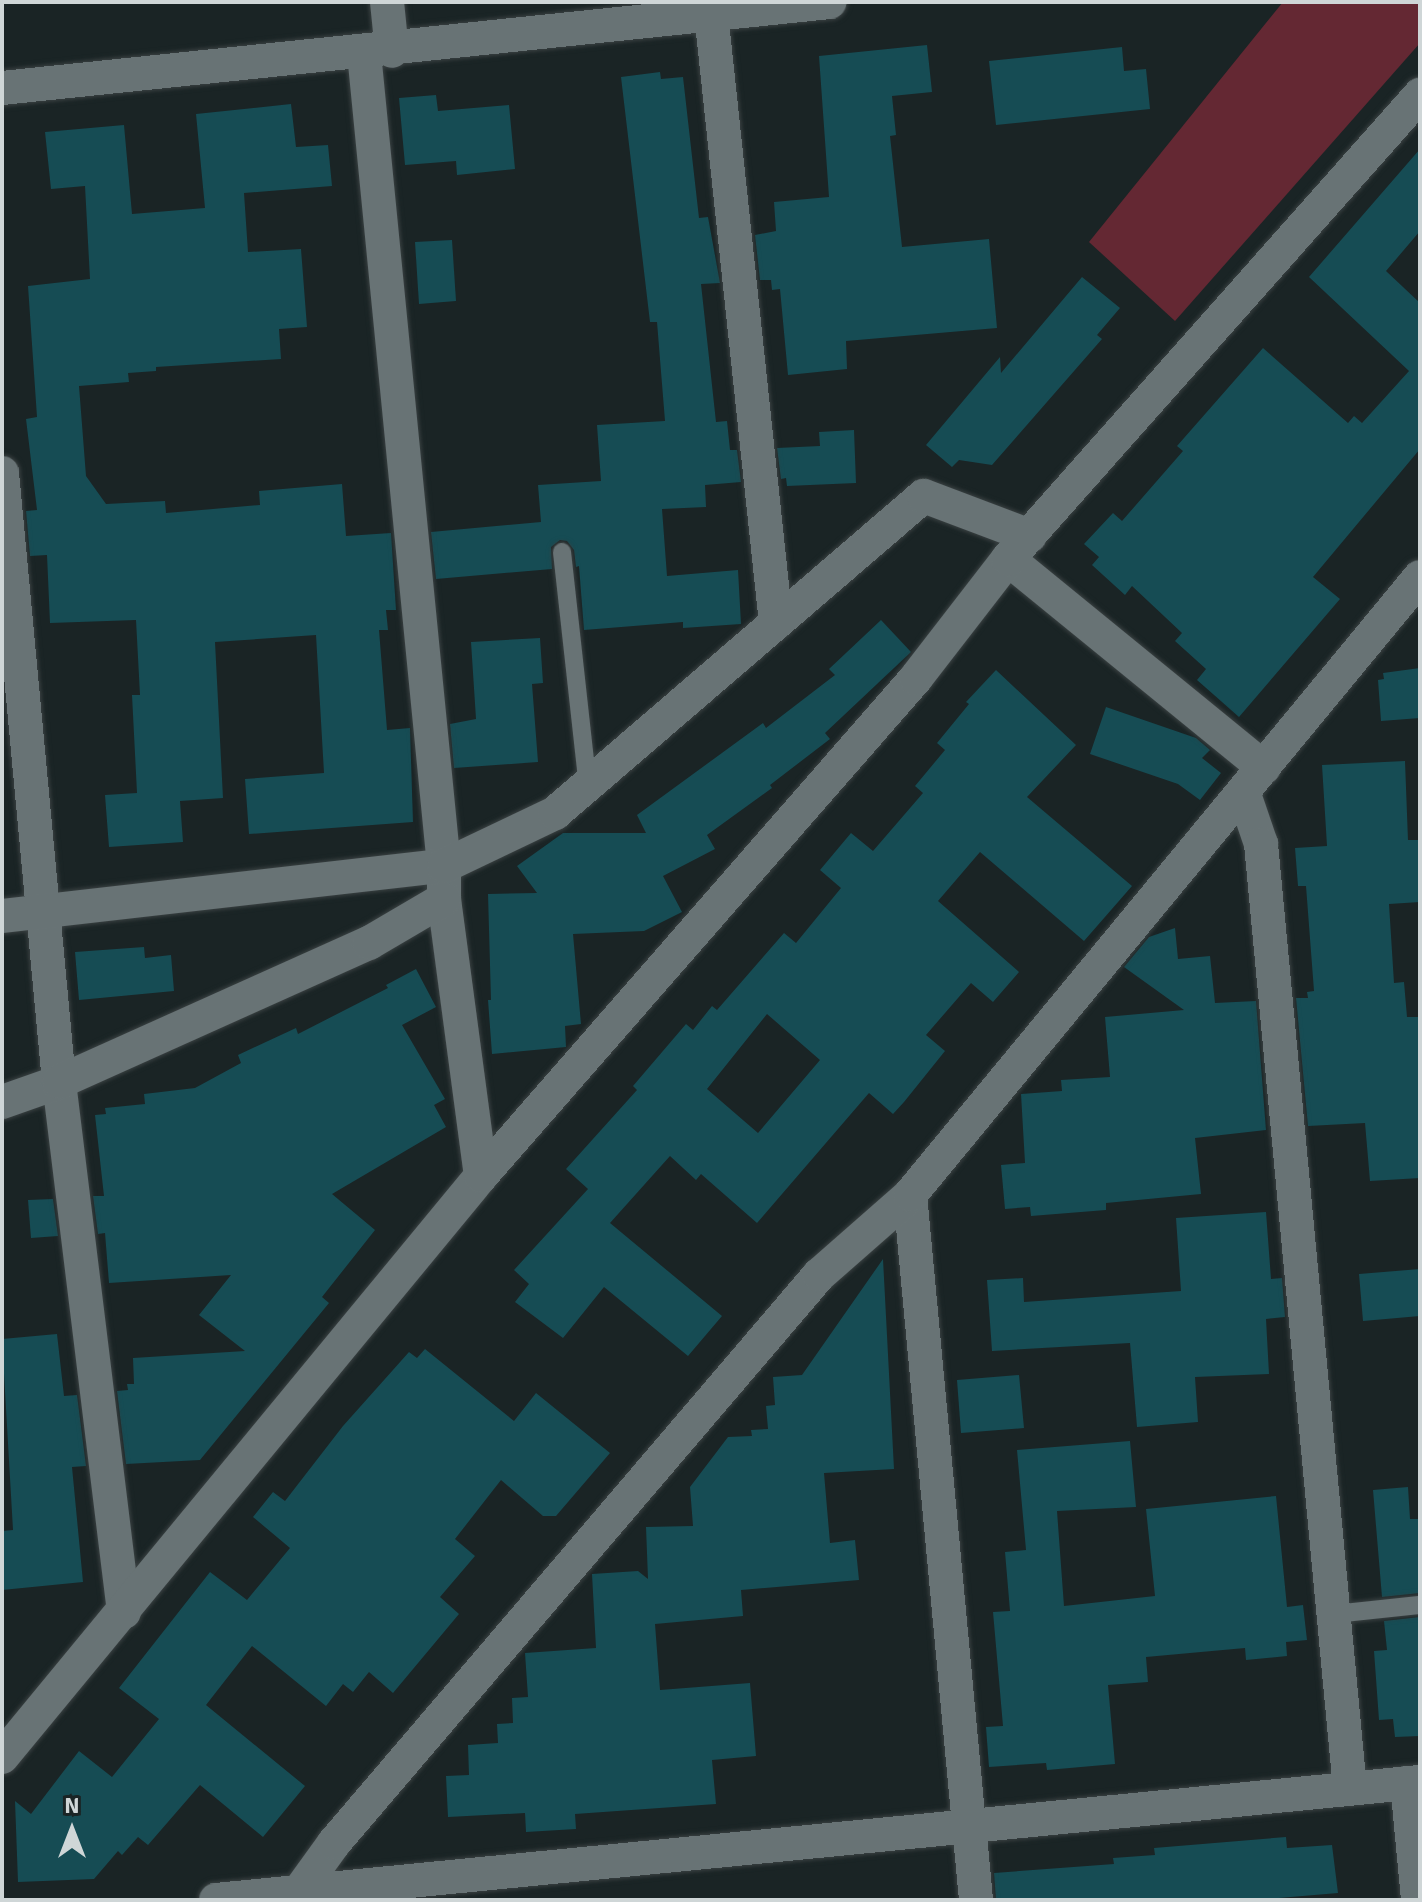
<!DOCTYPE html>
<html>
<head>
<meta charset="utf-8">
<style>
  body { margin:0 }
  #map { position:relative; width:1422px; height:1902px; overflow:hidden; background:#1a2425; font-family:Signika,sans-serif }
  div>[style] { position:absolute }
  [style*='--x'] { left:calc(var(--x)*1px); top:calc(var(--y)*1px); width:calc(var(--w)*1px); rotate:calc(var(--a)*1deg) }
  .green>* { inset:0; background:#642833 }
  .building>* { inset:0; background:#164c54 }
  .roads { filter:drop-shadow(0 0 2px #3a4142) drop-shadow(0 0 2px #3a4142) }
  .service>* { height:18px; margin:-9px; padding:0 9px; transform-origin:9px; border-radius:9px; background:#687375 }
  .minor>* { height:34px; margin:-17px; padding:0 17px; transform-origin:17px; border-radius:17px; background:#687375 }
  span { translate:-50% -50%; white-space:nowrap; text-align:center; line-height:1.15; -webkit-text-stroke:6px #1a2425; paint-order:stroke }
  .frame { position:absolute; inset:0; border:4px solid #cfd6d7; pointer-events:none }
  .north { position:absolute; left:32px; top:1790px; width:80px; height:80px; -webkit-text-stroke:6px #1a2425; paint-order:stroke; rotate:0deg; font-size:22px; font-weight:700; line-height:32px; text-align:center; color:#cfd6d7 }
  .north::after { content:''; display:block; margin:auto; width:28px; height:36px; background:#cfd6d7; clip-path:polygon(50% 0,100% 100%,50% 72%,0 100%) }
</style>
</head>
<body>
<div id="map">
  <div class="green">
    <i style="clip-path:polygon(1283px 2px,1420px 2px,1420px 43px,1175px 321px,1089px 242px)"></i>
  </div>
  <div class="building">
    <i style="clip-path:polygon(927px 45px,932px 92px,892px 96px,896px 135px,890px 136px,902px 247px,989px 239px,997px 328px,846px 341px,847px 369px,788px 375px,780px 289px,772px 290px,771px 280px,760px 280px,755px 235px,776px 231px,774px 202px,829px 197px,819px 56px)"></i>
    <i style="clip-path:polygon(1122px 47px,1124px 71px,1146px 69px,1150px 109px,996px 125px,989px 61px)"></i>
    <i style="clip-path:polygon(660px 72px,661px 79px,683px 77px,699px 218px,708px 217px,720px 283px,701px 284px,716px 422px,727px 421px,730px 450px,737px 450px,741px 482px,705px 485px,706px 507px,662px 509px,667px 576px,738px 570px,741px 624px,683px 628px,683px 622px,584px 630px,579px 566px,576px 567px,574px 550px,567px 541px,560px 540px,551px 547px,552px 569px,436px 579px,431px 532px,541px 522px,538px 485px,601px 481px,597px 425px,665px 421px,657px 322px,650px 322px,621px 77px)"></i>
    <i style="clip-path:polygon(436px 95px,438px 111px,509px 105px,515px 169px,457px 175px,456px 161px,405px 165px,399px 98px)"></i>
    <i style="clip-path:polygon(291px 104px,296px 147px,328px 145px,332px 186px,244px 193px,248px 252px,301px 249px,307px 327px,279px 329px,281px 359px,156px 367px,156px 371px,128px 373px,129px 382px,79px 386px,86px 476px,106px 504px,165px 501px,166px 513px,260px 505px,259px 491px,342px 484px,346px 536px,391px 533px,396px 610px,386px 610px,388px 630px,379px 630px,387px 730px,410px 728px,413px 822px,249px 834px,245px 779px,324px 773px,316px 635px,215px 642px,223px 798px,180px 801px,183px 842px,109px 847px,105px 795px,137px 793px,132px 695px,140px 695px,136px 620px,50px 623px,47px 555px,30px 556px,26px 511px,37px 510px,26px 419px,37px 417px,28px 286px,90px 279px,85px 186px,51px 189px,45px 132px,124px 125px,132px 214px,205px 208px,196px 114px)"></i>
    <i style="clip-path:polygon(1420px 149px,1420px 231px,1386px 271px,1420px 303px,1420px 449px,1313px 577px,1340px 599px,1239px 717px,1197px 680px,1206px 669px,1175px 641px,1182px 633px,1132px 586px,1125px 595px,1092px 565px,1099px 557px,1084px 544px,1113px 513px,1122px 521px,1183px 451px,1177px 446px,1263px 348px,1348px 423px,1354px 416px,1362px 423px,1409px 371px,1309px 277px)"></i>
    <i style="clip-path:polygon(452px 240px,456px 301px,419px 304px,415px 242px)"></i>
    <i style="clip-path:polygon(1082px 277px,1120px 308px,1097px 335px,1102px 339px,992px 465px,959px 460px,952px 467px,926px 445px,1000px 357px,1001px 373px)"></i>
    <i style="clip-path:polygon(854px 430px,856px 483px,787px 486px,786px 478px,781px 479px,777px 448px,820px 446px,819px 432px)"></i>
    <i style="clip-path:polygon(881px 620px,911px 652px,825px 733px,830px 739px,770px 785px,772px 788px,707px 835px,715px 849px,663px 876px,682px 912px,644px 931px,573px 934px,581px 1024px,565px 1026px,566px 1047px,492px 1054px,488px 1000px,491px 1000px,488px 894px,537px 893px,517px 866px,563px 833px,646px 833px,637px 815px,763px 723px,766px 728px,835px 675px,829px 669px)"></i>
    <i style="clip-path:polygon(540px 638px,543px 683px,532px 684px,538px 762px,454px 768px,450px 724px,476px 719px,471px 642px)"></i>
    <i style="clip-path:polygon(1420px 668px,1420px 718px,1381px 721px,1378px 680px,1384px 679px,1383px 673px)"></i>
    <i style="clip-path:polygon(evenodd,996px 670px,1076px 745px,1027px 797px,1132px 886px,1084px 941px,980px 852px,938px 901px,1019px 972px,993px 1002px,971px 983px,926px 1035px,945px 1051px,904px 1102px,893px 1114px,869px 1093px,757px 1223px,701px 1174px,696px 1180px,670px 1156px,610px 1223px,722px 1316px,688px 1356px,604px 1287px,563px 1338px,515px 1302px,529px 1284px,514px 1270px,588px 1189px,566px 1169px,637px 1090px,633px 1086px,686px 1024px,693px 1030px,712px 1006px,717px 1010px,784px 933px,796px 943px,841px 888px,820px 870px,851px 833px,873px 851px,923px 793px,915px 786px,945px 750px,937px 743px,969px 704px,966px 702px,996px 670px,767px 1014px,820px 1060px,758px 1133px,707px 1089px,767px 1014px)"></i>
    <i style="clip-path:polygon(1106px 707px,1196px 738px,1210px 750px,1202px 758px,1221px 773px,1200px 800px,1178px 784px,1090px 754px)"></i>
    <i style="clip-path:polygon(1405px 761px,1408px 840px,1420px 840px,1420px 902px,1389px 904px,1394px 983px,1404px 982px,1407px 1017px,1420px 1017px,1420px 1178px,1370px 1181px,1365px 1123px,1308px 1126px,1296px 998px,1308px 998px,1307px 992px,1314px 991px,1306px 886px,1298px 886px,1295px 848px,1327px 846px,1322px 765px)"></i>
    <i style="clip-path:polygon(1175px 928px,1178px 959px,1210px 956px,1215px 1003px,1256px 1001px,1266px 1130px,1195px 1138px,1201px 1194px,1106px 1203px,1106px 1210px,1031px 1216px,1030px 1207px,1005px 1209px,1001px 1165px,1025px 1163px,1021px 1094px,1062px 1091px,1061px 1080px,1110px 1077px,1105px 1017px,1184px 1010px,1124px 967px,1149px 937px)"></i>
    <i style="clip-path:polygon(144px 947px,145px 958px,171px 955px,174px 991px,79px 1000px,75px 952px)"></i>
    <i style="clip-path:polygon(416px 969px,436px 1007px,402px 1025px,445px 1099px,434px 1105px,446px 1127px,332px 1194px,375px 1230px,322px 1297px,329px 1303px,200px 1460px,126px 1464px,117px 1391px,128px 1390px,127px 1384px,134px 1384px,133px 1358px,245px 1351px,199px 1315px,231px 1275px,109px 1283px,105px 1233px,98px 1234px,93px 1196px,104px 1196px,95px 1115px,106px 1114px,105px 1108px,145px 1104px,144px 1094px,195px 1088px,241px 1063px,238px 1055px,296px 1028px,298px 1034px,388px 988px,386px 985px)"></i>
    <i style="clip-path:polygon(53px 1199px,58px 1236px,31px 1238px,28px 1200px)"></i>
    <i style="clip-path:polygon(1266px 1212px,1271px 1279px,1282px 1278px,1285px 1317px,1266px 1319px,1269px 1374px,1195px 1377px,1198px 1422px,1137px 1427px,1130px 1343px,992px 1351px,987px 1280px,1023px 1278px,1024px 1302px,1181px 1291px,1176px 1218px)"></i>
    <i style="clip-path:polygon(883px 1259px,894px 1469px,824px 1473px,830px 1543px,855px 1540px,859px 1580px,741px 1590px,743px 1616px,655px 1624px,660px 1690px,750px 1683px,756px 1756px,712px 1760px,716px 1804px,575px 1814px,576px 1829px,526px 1832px,525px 1813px,448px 1817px,446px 1776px,469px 1775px,468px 1745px,498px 1743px,497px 1724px,513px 1723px,512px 1698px,528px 1697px,525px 1653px,596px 1648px,592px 1574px,638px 1571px,648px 1579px,646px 1527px,693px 1526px,690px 1487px,728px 1437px,752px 1436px,751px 1430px,768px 1429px,766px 1406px,775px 1405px,773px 1377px,802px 1375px)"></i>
    <i style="clip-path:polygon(1420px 1269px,1420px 1316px,1363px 1321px,1359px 1274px)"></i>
    <i style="clip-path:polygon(57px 1334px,64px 1396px,77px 1395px,86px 1466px,72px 1467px,83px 1582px,2px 1590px,2px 1531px,13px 1530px,2px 1339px)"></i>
    <i style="clip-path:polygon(425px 1349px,514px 1421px,536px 1393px,610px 1453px,556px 1516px,543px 1516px,501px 1480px,455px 1539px,475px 1556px,440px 1597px,459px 1614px,393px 1693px,369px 1672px,353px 1692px,343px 1684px,326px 1706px,252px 1646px,206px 1705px,305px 1786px,263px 1837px,200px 1785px,148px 1845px,138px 1837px,122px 1855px,118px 1851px,94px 1879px,18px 1882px,15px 1801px,31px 1814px,79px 1751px,112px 1777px,159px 1719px,119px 1688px,210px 1572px,247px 1600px,290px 1548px,253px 1517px,273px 1492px,285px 1501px,343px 1426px,409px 1352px,417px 1358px)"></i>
    <i style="clip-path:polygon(1019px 1375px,1024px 1428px,961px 1433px,957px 1380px)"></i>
    <i style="clip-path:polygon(1130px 1441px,1136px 1507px,1057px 1511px,1064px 1606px,1155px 1596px,1146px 1509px,1276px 1496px,1287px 1607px,1303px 1605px,1307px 1640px,1286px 1642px,1287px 1656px,1246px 1660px,1245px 1648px,1146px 1657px,1148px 1682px,1108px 1685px,1115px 1764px,1047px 1770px,1046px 1763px,989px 1767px,986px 1727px,1003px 1726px,993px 1612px,1010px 1611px,1005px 1552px,1026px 1550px,1017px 1450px)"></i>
    <i style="clip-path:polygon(1408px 1487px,1410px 1519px,1420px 1519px,1420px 1593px,1382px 1597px,1373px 1490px)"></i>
    <i style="clip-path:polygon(1420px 1617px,1420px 1736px,1395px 1737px,1393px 1719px,1379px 1720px,1374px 1651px,1387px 1650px,1384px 1621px)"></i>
    <i style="clip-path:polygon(1286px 1837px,1287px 1848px,1332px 1845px,1338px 1893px,1255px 1900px,996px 1900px,994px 1873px,1114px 1864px,1113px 1858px,1155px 1855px,1154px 1848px)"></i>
  </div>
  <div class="roads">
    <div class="service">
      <i style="--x:562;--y:552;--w:235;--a:83.7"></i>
      <i style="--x:1334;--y:1614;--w:86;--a:-6"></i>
    </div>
    <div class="minor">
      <i style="--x:387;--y:2;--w:49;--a:84.2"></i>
      <i style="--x:711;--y:13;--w:613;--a:83.92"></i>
      <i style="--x:364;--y:53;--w:817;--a:84.38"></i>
      <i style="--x:444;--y:866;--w:33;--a:90"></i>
      <i style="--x:444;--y:899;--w:279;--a:82.4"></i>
      <i style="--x:2;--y:88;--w:832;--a:-5.93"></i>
      <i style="--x:2;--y:473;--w:612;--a:84.65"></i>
      <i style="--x:59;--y:1082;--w:534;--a:83.01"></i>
      <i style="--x:1008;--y:559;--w:330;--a:39.2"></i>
      <i style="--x:1244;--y:794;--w:53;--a:71.2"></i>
      <i style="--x:1261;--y:844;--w:949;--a:84.62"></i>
      <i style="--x:2;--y:916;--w:445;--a:-6.5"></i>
      <i style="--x:444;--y:866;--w:123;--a:-25.5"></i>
      <i style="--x:555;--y:813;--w:486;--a:-40.7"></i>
      <i style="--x:924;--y:496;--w:113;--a:20.7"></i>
      <i style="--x:2;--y:1102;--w:60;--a:-19.3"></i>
      <i style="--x:59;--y:1082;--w:340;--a:-24.2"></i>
      <i style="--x:369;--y:943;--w:87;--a:-30.4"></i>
      <i style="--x:910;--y:1195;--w:708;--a:84.65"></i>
      <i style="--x:2;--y:1757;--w:753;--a:-50.5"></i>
      <i style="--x:481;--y:1176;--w:661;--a:-48.86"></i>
      <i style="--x:916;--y:678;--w:150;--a:-52.3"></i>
      <i style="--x:1008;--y:559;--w:621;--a:-48.4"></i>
      <i style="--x:1407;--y:1783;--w:118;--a:84.6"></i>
      <i style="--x:298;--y:1893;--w:62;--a:-54.2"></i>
      <i style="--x:334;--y:1843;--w:747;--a:-49.51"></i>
      <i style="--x:819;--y:1275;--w:121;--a:-41.3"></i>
      <i style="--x:910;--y:1195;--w:801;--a:-50.47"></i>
      <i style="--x:216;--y:1900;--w:1210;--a:-5.6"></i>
    </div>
  </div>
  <div class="frame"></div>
  <div class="north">N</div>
</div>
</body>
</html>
